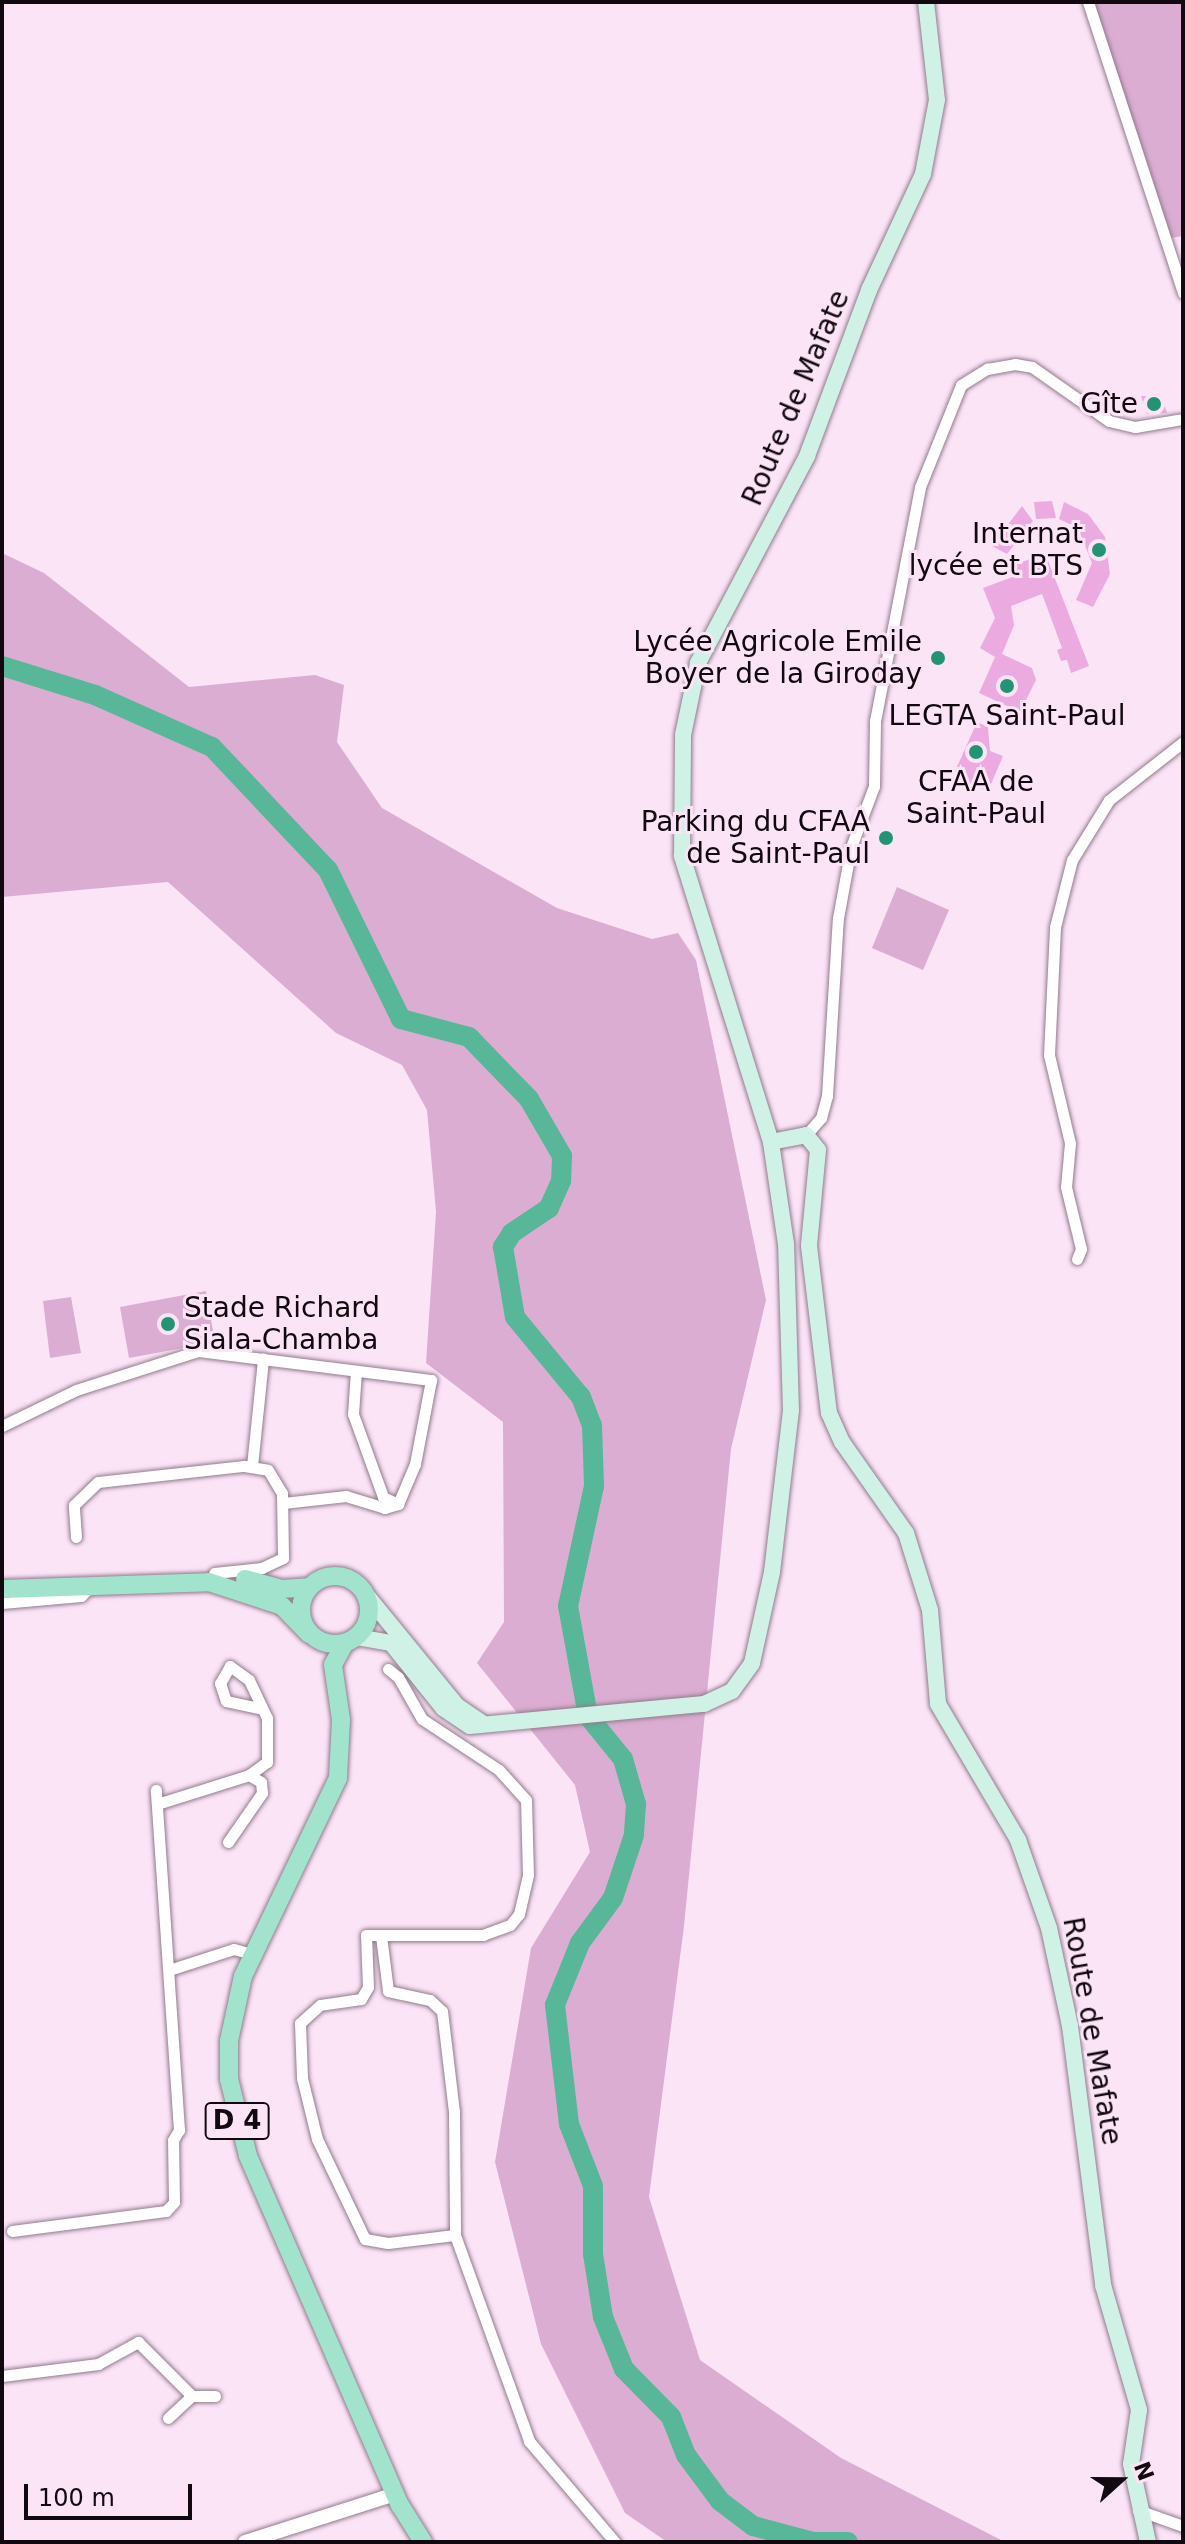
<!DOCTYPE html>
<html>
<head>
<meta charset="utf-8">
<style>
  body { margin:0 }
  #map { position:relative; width:1185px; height:2544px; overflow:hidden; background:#fce4f7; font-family:"DejaVu Sans",sans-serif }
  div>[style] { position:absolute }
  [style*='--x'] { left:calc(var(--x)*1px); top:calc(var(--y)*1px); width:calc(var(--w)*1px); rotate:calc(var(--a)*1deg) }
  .green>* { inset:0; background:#dbadd2 }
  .river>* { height:20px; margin:-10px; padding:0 10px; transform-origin:10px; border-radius:10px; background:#58b798 }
  .building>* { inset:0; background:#ecabe0 }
  .roads { filter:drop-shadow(0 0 2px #907b8b) drop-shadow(0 0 2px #907b8b) }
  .minor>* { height:11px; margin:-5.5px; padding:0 5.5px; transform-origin:5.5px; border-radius:5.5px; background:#fff }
  .tertiary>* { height:14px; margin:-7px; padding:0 7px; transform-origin:7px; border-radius:7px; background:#fff }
  .secondary>* { height:16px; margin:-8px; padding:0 8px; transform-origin:8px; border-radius:8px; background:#d0f1e6 }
  .primary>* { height:18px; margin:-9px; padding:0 9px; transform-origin:9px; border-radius:9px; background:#a2e3ce }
  .primary>.ring { margin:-9px; padding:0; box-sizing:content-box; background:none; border:18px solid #a2e3ce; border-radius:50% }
  .dots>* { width:22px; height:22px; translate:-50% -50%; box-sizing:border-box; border:4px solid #fce4f7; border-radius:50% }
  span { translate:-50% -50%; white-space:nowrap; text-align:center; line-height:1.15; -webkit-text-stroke:6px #fce4f7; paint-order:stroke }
  .shield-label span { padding:2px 6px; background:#fce4f7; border:2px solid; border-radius:6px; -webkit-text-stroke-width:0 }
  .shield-label { font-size:26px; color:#11090f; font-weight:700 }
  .street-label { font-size:28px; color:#11090f }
  .poi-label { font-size:28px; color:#11090f }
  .right { translate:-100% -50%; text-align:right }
  .left { translate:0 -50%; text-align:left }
  .frame { position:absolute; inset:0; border:4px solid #11090f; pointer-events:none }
  .north { position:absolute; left:1081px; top:2440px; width:80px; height:80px; -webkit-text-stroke:6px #fce4f7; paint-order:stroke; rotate:69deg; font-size:22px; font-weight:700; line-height:32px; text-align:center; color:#11090f }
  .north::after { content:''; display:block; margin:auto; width:28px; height:36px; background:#11090f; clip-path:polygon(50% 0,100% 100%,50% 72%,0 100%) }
  .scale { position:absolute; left:24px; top:2484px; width:168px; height:36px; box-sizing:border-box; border:4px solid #11090f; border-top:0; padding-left:10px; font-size:24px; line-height:28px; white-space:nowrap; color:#11090f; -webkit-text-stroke:6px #fce4f7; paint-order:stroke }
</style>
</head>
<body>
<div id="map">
  <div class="green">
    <i style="clip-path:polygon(1092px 2px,1183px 2px,1183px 236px,1170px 238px)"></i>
    <i style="clip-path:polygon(2px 553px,44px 573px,189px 687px,315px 675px,344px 685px,337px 742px,382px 808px,557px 908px,652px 939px,678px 933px,696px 960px,766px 1300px,731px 1449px,684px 1926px,649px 2197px,700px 2360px,841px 2458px,1005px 2542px,667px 2542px,625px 2513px,541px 2344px,495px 2162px,531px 1948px,590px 1852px,575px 1785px,477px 1663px,504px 1622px,503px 1422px,426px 1363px,436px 1212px,427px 1110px,402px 1065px,336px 1033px,168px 882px,2px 897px)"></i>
    <i style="clip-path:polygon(897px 887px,949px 910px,923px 970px,872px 948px)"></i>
    <i style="clip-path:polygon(206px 1291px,215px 1342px,129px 1358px,120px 1307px)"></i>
    <i style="clip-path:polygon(71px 1297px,81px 1353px,50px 1358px,43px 1301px)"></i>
  </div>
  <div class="river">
    <i style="--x:2;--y:666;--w:97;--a:17.3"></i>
    <i style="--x:95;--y:695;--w:128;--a:24"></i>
    <i style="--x:212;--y:747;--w:169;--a:46.7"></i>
    <i style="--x:328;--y:870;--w:166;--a:63.9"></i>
    <i style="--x:401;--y:1019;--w:70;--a:14.8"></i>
    <i style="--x:469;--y:1037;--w:86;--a:45.9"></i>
    <i style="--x:529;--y:1099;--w:66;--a:59.9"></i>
    <i style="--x:562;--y:1156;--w:25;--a:92"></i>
    <i style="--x:561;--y:1181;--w:30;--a:114"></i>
    <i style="--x:549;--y:1208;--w:45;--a:146"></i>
    <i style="--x:512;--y:1233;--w:17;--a:123"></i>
    <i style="--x:503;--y:1247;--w:71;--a:80.3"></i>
    <i style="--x:515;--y:1317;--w:104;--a:50.5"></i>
    <i style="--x:581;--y:1397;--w:30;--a:69"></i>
    <i style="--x:592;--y:1425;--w:61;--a:88.1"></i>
    <i style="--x:594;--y:1486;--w:123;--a:102.2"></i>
    <i style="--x:568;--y:1606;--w:112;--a:79.7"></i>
    <i style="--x:588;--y:1716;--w:55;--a:50.9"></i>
    <i style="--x:623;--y:1759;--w:47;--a:73.9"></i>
    <i style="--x:636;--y:1804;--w:31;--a:94"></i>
    <i style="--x:634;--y:1835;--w:66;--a:108.4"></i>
    <i style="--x:613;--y:1898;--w:56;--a:126.3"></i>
    <i style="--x:580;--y:1943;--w:67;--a:112"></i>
    <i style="--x:555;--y:2005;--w:120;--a:83.3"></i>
    <i style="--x:569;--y:2124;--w:66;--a:68.8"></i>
    <i style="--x:593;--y:2186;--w:68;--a:90"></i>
    <i style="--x:593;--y:2254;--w:64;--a:81"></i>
    <i style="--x:603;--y:2317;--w:56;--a:68"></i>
    <i style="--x:624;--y:2369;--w:67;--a:45.6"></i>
    <i style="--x:671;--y:2417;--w:41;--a:68.5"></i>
    <i style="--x:686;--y:2455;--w:57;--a:53.5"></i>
    <i style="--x:720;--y:2501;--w:41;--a:37.1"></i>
    <i style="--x:753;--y:2526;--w:62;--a:14.9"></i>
    <i style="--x:813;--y:2542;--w:35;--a:0"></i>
  </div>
  <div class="building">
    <i style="clip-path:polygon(1141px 396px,1162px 396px,1167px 413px,1147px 414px)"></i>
    <i style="clip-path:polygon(1052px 501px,1056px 518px,1036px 519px,1034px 502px)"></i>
    <i style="clip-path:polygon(1064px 502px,1088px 514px,1105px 537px,1110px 574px,1093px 607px,1076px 600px,1092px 563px,1078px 528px,1059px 519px)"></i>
    <i style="clip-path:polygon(1022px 506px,1033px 521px,1007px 554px,992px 546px)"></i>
    <i style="clip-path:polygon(1045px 553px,1089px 666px,1071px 673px,1067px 660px,1061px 661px,1057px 650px,1062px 648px,1042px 594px,1011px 606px,1014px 625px,1002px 654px,1032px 668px,1036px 680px,1020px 712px,979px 693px,995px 657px,980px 648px,995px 618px,983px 588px,1015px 576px,1012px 566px)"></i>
    <i style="clip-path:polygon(977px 722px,988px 727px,990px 751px,1003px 756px,988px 791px,952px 778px)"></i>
  </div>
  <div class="roads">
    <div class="minor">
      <i style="--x:1088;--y:2;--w:306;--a:71.9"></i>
      <i style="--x:806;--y:1135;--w:23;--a:-49"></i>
      <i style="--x:821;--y:1118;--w:23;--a:-75"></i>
      <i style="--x:827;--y:1096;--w:178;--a:-86.5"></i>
      <i style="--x:838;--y:918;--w:72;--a:-79.6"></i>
      <i style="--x:851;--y:847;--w:65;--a:-69.3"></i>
      <i style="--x:874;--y:786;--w:65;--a:-89.1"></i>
      <i style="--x:875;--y:721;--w:238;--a:-79.1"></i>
      <i style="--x:920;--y:487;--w:110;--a:-68.1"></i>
      <i style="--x:961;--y:385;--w:31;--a:-32"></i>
      <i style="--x:987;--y:369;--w:28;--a:-10"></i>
      <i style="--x:1015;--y:364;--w:17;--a:10"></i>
      <i style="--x:1032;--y:367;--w:94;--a:35"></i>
      <i style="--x:1109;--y:421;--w:27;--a:13"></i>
      <i style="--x:1135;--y:427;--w:49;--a:-9.5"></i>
      <i style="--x:1077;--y:1259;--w:11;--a:-68"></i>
      <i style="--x:1081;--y:1249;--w:64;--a:-103.6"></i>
      <i style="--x:1066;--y:1187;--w:44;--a:-84.8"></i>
      <i style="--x:1070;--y:1143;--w:90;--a:-103.4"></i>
      <i style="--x:1049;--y:1055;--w:128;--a:-87.3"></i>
      <i style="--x:1055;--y:927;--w:69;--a:-75.8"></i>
      <i style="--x:1072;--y:860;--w:70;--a:-58.3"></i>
      <i style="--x:1109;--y:800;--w:94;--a:-38.1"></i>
      <i style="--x:356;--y:1371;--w:43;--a:94"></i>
      <i style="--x:353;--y:1414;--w:88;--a:70.1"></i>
      <i style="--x:383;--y:1497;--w:17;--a:25"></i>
      <i style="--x:2;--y:1426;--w:82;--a:-25.9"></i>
      <i style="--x:76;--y:1390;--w:128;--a:-17.7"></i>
      <i style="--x:198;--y:1351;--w:235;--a:7.1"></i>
      <i style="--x:431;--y:1380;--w:86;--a:100.8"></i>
      <i style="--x:415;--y:1464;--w:43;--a:113"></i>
      <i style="--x:398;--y:1504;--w:14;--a:163"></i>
      <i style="--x:385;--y:1508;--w:41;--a:-162.9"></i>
      <i style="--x:346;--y:1496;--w:63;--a:173.7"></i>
      <i style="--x:252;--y:1466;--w:108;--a:-84.1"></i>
      <i style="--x:76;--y:1537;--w:32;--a:-94"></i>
      <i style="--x:74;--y:1505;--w:33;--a:-44"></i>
      <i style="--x:98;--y:1482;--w:147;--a:-6.3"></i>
      <i style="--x:244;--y:1466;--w:24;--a:9"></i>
      <i style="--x:268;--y:1470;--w:27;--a:59"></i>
      <i style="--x:282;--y:1493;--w:65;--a:89.1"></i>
      <i style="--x:283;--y:1558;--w:23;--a:155"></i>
      <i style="--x:262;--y:1568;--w:48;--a:174.1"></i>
      <i style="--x:2;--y:1603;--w:79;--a:-5.1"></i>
      <i style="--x:81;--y:1596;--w:16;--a:-45"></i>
      <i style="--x:388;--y:1669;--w:13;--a:39"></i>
      <i style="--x:398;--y:1677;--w:48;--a:60.3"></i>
      <i style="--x:422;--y:1719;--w:92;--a:33.5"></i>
      <i style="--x:499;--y:1770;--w:40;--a:48"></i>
      <i style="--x:526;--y:1800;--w:75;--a:88.5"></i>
      <i style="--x:528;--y:1875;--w:40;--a:103"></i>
      <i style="--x:519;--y:1914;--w:14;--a:129"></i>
      <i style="--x:510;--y:1925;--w:29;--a:160"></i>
      <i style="--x:483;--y:1935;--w:117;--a:180"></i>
      <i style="--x:366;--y:1935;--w:52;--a:87.8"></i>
      <i style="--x:368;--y:1987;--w:14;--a:120"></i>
      <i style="--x:361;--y:1999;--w:41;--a:171.7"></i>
      <i style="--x:320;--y:2005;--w:27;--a:138"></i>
      <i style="--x:300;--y:2023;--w:55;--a:87.9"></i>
      <i style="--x:302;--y:2078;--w:63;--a:76.2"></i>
      <i style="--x:317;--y:2139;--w:111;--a:64.4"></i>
      <i style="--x:365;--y:2239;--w:23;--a:10"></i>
      <i style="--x:388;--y:2243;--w:67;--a:-6.8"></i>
      <i style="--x:157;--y:1804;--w:96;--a:-17.5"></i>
      <i style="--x:249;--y:1775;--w:22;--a:-36"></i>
      <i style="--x:267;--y:1762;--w:44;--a:-90"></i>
      <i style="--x:267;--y:1718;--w:42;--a:-115.3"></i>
      <i style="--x:249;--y:1680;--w:24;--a:-144"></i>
      <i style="--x:230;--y:1666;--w:20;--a:120"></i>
      <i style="--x:220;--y:1683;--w:19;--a:72"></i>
      <i style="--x:226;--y:1701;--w:35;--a:12"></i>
      <i style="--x:228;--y:1842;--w:60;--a:-55.2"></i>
      <i style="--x:262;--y:1793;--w:11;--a:-95"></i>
      <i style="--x:261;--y:1782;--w:14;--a:-150"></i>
      <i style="--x:381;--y:1936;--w:55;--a:82.7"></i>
      <i style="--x:388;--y:1991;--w:43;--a:12.1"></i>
      <i style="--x:430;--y:2000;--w:16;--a:43"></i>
      <i style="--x:442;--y:2011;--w:102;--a:83.2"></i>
      <i style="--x:454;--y:2112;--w:123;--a:89.5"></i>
      <i style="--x:455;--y:2235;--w:219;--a:70.2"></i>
      <i style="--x:529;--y:2441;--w:133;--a:49.6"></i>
      <i style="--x:169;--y:1970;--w:68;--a:-17.9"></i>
      <i style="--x:234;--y:1949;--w:18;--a:16"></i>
      <i style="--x:12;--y:2231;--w:155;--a:-7.4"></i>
      <i style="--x:166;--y:2211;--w:12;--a:-48"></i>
      <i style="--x:174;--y:2202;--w:62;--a:-90.9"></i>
      <i style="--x:173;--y:2140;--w:12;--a:-59"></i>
      <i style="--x:179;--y:2130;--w:341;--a:-93.9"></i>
      <i style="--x:2;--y:2376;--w:97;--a:-7.1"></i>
      <i style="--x:98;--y:2364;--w:46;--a:-28.8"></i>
      <i style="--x:138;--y:2342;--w:76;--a:45"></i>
      <i style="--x:168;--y:2418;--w:33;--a:-43"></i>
      <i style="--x:192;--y:2396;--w:23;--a:0"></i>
      <i style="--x:1138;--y:2510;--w:48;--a:19.6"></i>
    </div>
    <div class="tertiary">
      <i style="--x:245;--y:2542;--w:157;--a:-17.7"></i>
    </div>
    <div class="secondary">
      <i style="--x:771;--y:1142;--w:36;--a:-11"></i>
      <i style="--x:806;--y:1135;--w:19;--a:51"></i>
      <i style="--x:818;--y:1150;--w:96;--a:95.4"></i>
      <i style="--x:809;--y:1246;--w:168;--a:83.2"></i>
      <i style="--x:829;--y:1413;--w:32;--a:66"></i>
      <i style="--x:842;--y:1442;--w:111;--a:54.9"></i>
      <i style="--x:906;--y:1533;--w:81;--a:72.7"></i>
      <i style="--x:930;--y:1610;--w:94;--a:85.1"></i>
      <i style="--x:938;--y:1704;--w:158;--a:59.5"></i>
      <i style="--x:1018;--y:1840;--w:93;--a:70.6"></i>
      <i style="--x:1049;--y:1928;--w:100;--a:77.9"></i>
      <i style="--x:1070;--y:2026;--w:261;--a:82.7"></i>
      <i style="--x:1103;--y:2285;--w:130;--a:73.9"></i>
      <i style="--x:1139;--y:2410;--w:55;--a:98.4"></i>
      <i style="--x:1131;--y:2464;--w:80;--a:77.7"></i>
      <i style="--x:364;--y:1592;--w:147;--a:50.8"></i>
      <i style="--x:457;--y:1706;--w:32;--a:34"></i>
      <i style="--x:357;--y:1637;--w:35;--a:10"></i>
      <i style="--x:391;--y:1643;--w:83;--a:51.3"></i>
      <i style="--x:443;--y:1708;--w:32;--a:34"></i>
      <i style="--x:470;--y:1726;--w:235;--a:-5.4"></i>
      <i style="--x:704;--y:1704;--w:31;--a:-25"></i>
      <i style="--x:732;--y:1691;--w:34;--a:-54"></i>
      <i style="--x:752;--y:1663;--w:93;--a:-77.6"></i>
      <i style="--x:772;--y:1572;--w:162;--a:-83.3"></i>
      <i style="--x:791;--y:1411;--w:167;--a:-91.7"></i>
      <i style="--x:786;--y:1244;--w:103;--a:-98.4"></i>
      <i style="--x:771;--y:1142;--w:300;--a:-107.3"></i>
      <i style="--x:682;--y:856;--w:121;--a:-89.5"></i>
      <i style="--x:683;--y:735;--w:74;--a:-78.2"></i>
      <i style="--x:698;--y:663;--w:234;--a:-62.2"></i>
      <i style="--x:807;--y:456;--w:177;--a:-69.5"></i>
      <i style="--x:869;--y:290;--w:128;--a:-65"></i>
      <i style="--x:923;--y:174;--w:75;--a:-79.3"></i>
      <i style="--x:937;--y:100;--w:99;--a:-96.4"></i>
    </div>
    <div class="primary">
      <i class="ring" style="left:301px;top:1576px;width:50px;height:50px"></i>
      <i style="--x:245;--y:1579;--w:38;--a:15"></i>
      <i style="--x:282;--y:1589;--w:26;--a:-4"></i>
      <i style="--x:2;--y:1589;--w:207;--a:-1.9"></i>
      <i style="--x:209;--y:1582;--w:77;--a:18.2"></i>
      <i style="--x:282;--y:1606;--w:39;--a:46"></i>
      <i style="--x:345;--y:1643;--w:25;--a:119"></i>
      <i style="--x:333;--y:1665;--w:56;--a:81.7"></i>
      <i style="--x:341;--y:1720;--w:58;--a:93"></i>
      <i style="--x:338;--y:1778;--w:220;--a:115.6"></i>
      <i style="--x:243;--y:1976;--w:66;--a:102.2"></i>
      <i style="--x:229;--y:2041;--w:38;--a:90"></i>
      <i style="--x:229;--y:2079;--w:79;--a:76.1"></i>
      <i style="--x:248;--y:2156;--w:381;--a:66.5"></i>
      <i style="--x:400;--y:2505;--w:44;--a:58.1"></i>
    </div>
  </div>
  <div class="dots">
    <i style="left:1154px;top:404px;background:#249374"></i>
    <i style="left:1099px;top:550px;background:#249374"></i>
    <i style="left:938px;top:658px;background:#249374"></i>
    <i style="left:1007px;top:686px;background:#249374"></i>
    <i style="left:976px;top:752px;background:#249374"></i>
    <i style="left:886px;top:838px;background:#249374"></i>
    <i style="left:168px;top:1324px;background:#249374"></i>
  </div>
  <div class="shield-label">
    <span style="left:237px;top:2121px">D 4</span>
  </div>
  <div class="street-label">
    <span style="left:796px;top:398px;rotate:-67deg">Route de Mafate</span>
    <span style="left:1092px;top:2031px;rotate:80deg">Route de Mafate</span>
  </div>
  <div class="poi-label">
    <span class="right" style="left:1138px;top:404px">Gîte</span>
    <span class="right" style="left:1083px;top:550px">Internat<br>lycée et BTS</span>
    <span class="right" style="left:922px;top:658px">Lycée Agricole Emile<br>Boyer de la Giroday</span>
    <span style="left:1007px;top:716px">LEGTA Saint-Paul</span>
    <span style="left:976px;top:798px">CFAA de<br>Saint-Paul</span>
    <span class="right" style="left:870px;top:838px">Parking du CFAA<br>de Saint-Paul</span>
    <span class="left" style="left:184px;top:1324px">Stade Richard<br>Siala-Chamba</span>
  </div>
  <div class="frame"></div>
  <div class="north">N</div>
  <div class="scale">100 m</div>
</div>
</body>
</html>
